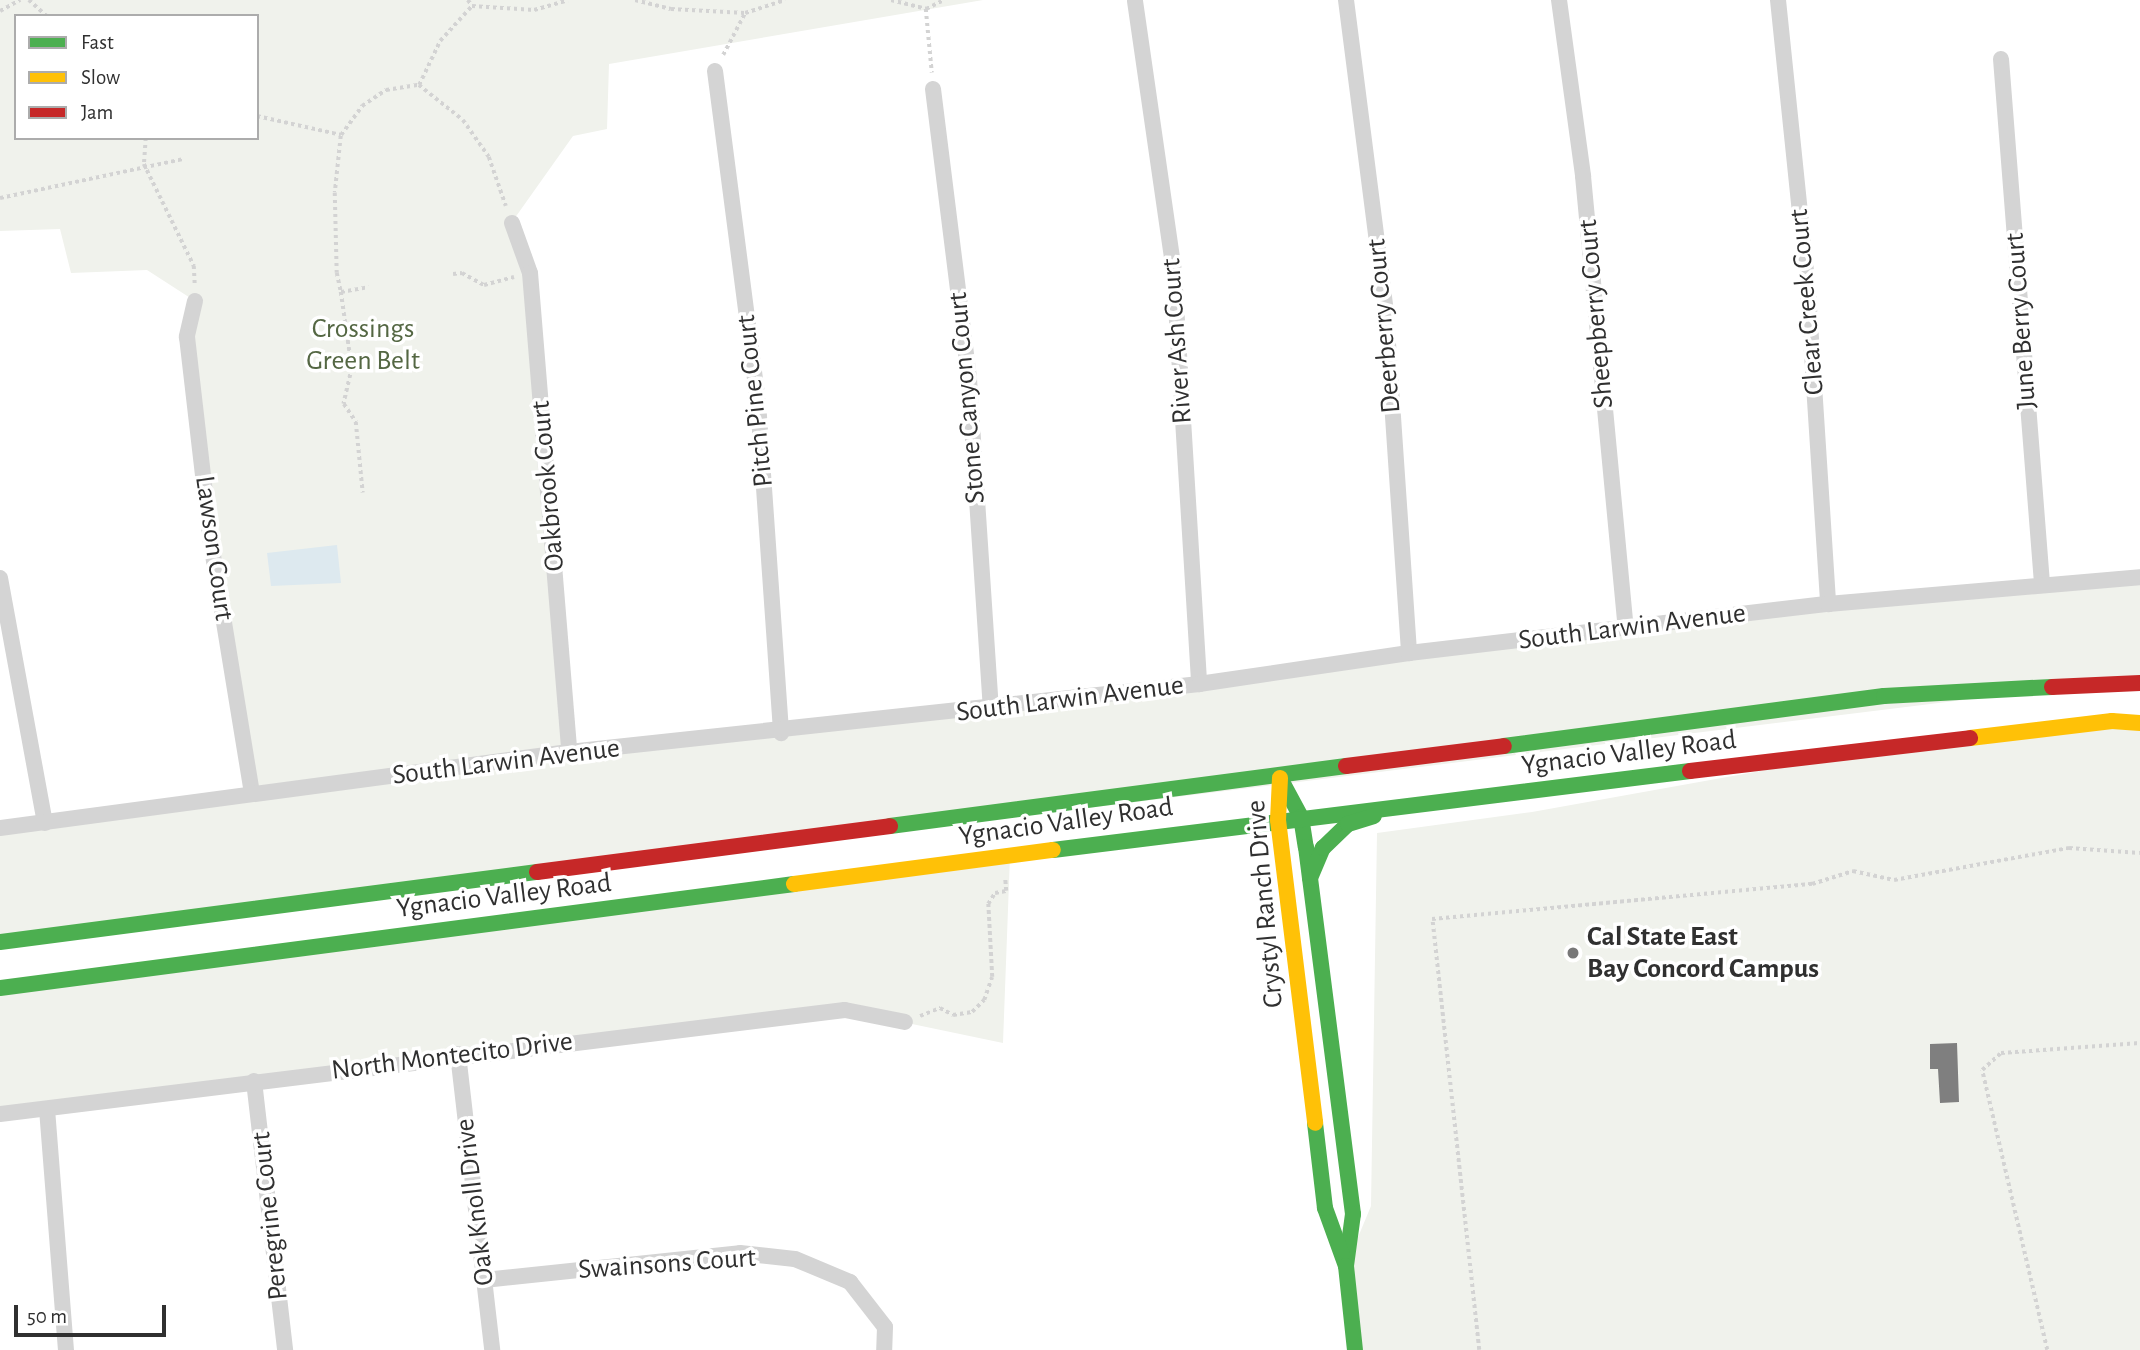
<!DOCTYPE html>
<html>
<head>
<meta charset="utf-8">
<style>
  body { margin:0 }
  #map { position:relative; width:2140px; height:1350px; overflow:hidden; background:#fff; font-family:"Alegreya Sans",sans-serif }
  div>[style] { position:absolute }
  [style*='--x'] { left:calc(var(--x)*1px); top:calc(var(--y)*1px); width:calc(var(--w)*1px); rotate:calc(var(--a)*1deg) }
  .green>* { inset:0; background:#f0f2ec }
  .water>* { inset:0; background:#dde9ef }
  .building>* { inset:0; background:#7f7f7f }
  .path>* { height:3.5px; margin-top:-1.75px; transform-origin:0; background:repeating-linear-gradient(90deg,#d3d3d3 0 3.5px,transparent 0 7px) }
  .street>* { height:16px; margin:-8px; padding:0 8px; transform-origin:8px; border-radius:8px; background:#d4d4d4 }
  .fast>* { height:16px; margin:-8px; padding:0 8px; transform-origin:8px; border-radius:8px; background:#4caf50 }
  .slow>* { height:16px; margin:-8px; padding:0 8px; transform-origin:8px; border-radius:8px; background:#ffc107 }
  .jam>* { height:16px; margin:-8px; padding:0 8px; transform-origin:8px; border-radius:8px; background:#c62828 }
  .dots>* { width:19px; height:19px; translate:-50% -50%; box-sizing:border-box; border:4px solid #fff; border-radius:50% }
  span { translate:-50% -50%; white-space:nowrap; text-align:center; line-height:1.15; -webkit-text-stroke:7px #fff; paint-order:stroke }
  .street-label { font-size:28px; color:#303030 }
  .park-label { font-size:28px; color:#546743 }
  .poi-label { font-size:28px; color:#303030; font-weight:700 }
  .left { translate:0 -50%; text-align:left }
  .legend { position:absolute; left:14px; top:14px; width:245px; height:126px; box-sizing:border-box; background:#fff; border:2px solid #acacac; margin:0; padding:9px 12px; list-style:none; font-size:21px; color:#303030 }
  .legend li { display:flex; align-items:center; gap:14px; height:35px }
  .legend b { width:35px; border:2px solid #acacac }
  .scale { position:absolute; left:14px; top:1305px; width:152px; height:32px; box-sizing:border-box; border:4px solid #303030; border-top:0; padding-left:9px; font-size:21px; line-height:24px; white-space:nowrap; color:#303030; -webkit-text-stroke:5px #fff; paint-order:stroke }
</style>
</head>
<body>
<div id="map">
  <div class="green">
    <i style="clip-path:polygon(evenodd,0 0,983px 0,609px 64px,607px 129px,573px 136px,512px 222px,530px 273px,570px 752px,1409px 653px,2140px 577px,2140px 683px,2109px 682px,0 942px,0 828px,252px 794px,187px 337px,195px 301px,147px 270px,71px 273px,60px 229px,0 231px,0 0,16px 16px,257px 16px,257px 138px,16px 138px,16px 16px)"></i>
    <i style="clip-path:polygon(2140px 723px,2140px 1350px,1355px 1350px,1346px 1266px,1371px 1206px,1377px 833px,1532px 812px,1860px 753px)"></i>
    <i style="clip-path:polygon(1010px 856px,1003px 1043px,845px 1010px,0 1114px,0 988px)"></i>
  </div>
  <div class="water">
    <i style="clip-path:polygon(337px 545px,341px 583px,271px 586px,267px 553px)"></i>
  </div>
  <div class="building">
    <i style="clip-path:polygon(1957px 1043px,1959px 1102px,1940px 1103px,1938px 1069px,1930px 1069px,1930px 1044px)"></i>
  </div>
  <div class="path">
    <i style="--x:29;--y:0;--w:24;--a:42"></i>
    <i style="--x:468;--y:0;--w:7;--a:56"></i>
    <i style="--x:635;--y:0;--w:37;--a:14"></i>
    <i style="--x:671;--y:9;--w:74;--a:3.1"></i>
    <i style="--x:745;--y:13;--w:42;--a:-18"></i>
    <i style="--x:891;--y:0;--w:36;--a:14"></i>
    <i style="--x:926;--y:9;--w:20;--a:-27"></i>
    <i style="--x:926;--y:9;--w:64;--a:84.6"></i>
    <i style="--x:0;--y:11;--w:23;--a:-29"></i>
    <i style="--x:723;--y:55;--w:47;--a:-62.4"></i>
    <i style="--x:419;--y:85;--w:49;--a:-64.5"></i>
    <i style="--x:440;--y:41;--w:47;--a:-47.6"></i>
    <i style="--x:472;--y:6;--w:62;--a:3.7"></i>
    <i style="--x:534;--y:10;--w:35;--a:-16"></i>
    <i style="--x:257;--y:116;--w:86;--a:12.7"></i>
    <i style="--x:341;--y:135;--w:36;--a:-54"></i>
    <i style="--x:362;--y:106;--w:29;--a:-34"></i>
    <i style="--x:386;--y:90;--w:33;--a:-9"></i>
    <i style="--x:419;--y:85;--w:56;--a:38.5"></i>
    <i style="--x:463;--y:120;--w:45;--a:54.9"></i>
    <i style="--x:489;--y:157;--w:52;--a:70.9"></i>
    <i style="--x:341;--y:136;--w:57;--a:96"></i>
    <i style="--x:335;--y:193;--w:80;--a:88.6"></i>
    <i style="--x:337;--y:273;--w:19;--a:78"></i>
    <i style="--x:341;--y:292;--w:28;--a:-10"></i>
    <i style="--x:146;--y:138;--w:26;--a:94"></i>
    <i style="--x:144;--y:164;--w:114;--a:63.9"></i>
    <i style="--x:194;--y:266;--w:19;--a:87"></i>
    <i style="--x:0;--y:198;--w:188;--a:-12"></i>
    <i style="--x:453;--y:274;--w:9;--a:-6"></i>
    <i style="--x:462;--y:273;--w:25;--a:29"></i>
    <i style="--x:484;--y:285;--w:31;--a:-15"></i>
    <i style="--x:341;--y:292;--w:77;--a:81.8"></i>
    <i style="--x:352;--y:368;--w:37;--a:103"></i>
    <i style="--x:344;--y:404;--w:22;--a:56"></i>
    <i style="--x:356;--y:422;--w:71;--a:84.4"></i>
    <i style="--x:920;--y:1016;--w:22;--a:-22"></i>
    <i style="--x:940;--y:1008;--w:15;--a:28"></i>
    <i style="--x:953;--y:1015;--w:19;--a:-9"></i>
    <i style="--x:972;--y:1012;--w:17;--a:-45"></i>
    <i style="--x:984;--y:1000;--w:24;--a:-71"></i>
    <i style="--x:992;--y:977;--w:73;--a:-93.1"></i>
    <i style="--x:988;--y:904;--w:13;--a:-58"></i>
    <i style="--x:995;--y:893;--w:11;--a:-10"></i>
    <i style="--x:1006;--y:891;--w:11;--a:-95"></i>
    <i style="--x:1479;--y:1350;--w:434;--a:-96.2"></i>
    <i style="--x:1432;--y:919;--w:382;--a:-5.3"></i>
    <i style="--x:1812;--y:884;--w:43;--a:-17.6"></i>
    <i style="--x:1853;--y:871;--w:42;--a:12.4"></i>
    <i style="--x:1894;--y:880;--w:178;--a:-10.4"></i>
    <i style="--x:2069;--y:848;--w:71;--a:4"></i>
    <i style="--x:2047;--y:1350;--w:287;--a:-103.1"></i>
    <i style="--x:1982;--y:1070;--w:25;--a:-42"></i>
    <i style="--x:2001;--y:1053;--w:139;--a:-4.1"></i>
  </div>
  <div class="street">
    <i style="--x:1346;--y:0;--w:317;--a:82.7"></i>
    <i style="--x:1386;--y:314;--w:340;--a:86.1"></i>
    <i style="--x:1559;--y:0;--w:178;--a:82.2"></i>
    <i style="--x:1583;--y:176;--w:454;--a:84.6"></i>
    <i style="--x:1778;--y:0;--w:294;--a:84.1"></i>
    <i style="--x:1808;--y:292;--w:313;--a:86.3"></i>
    <i style="--x:1135;--y:1;--w:274;--a:81.8"></i>
    <i style="--x:1174;--y:272;--w:413;--a:86.5"></i>
    <i style="--x:2001;--y:59;--w:526;--a:85.53"></i>
    <i style="--x:715;--y:71;--w:334;--a:82.6"></i>
    <i style="--x:758;--y:402;--w:332;--a:86"></i>
    <i style="--x:933;--y:89;--w:292;--a:82.9"></i>
    <i style="--x:969;--y:379;--w:330;--a:86.2"></i>
    <i style="--x:512;--y:223;--w:53;--a:70.2"></i>
    <i style="--x:530;--y:273;--w:481;--a:85.3"></i>
    <i style="--x:195;--y:301;--w:37;--a:103"></i>
    <i style="--x:187;--y:337;--w:207;--a:83.4"></i>
    <i style="--x:211;--y:543;--w:254;--a:80.7"></i>
    <i style="--x:0;--y:578;--w:249;--a:79.6"></i>
    <i style="--x:0;--y:828;--w:574;--a:-7.61"></i>
    <i style="--x:569;--y:752;--w:634;--a:-6.16"></i>
    <i style="--x:1199;--y:684;--w:212;--a:-8.4"></i>
    <i style="--x:1409;--y:653;--w:422;--a:-6.7"></i>
    <i style="--x:1828;--y:604;--w:313;--a:-4.9"></i>
    <i style="--x:458;--y:1054;--w:298;--a:83.4"></i>
    <i style="--x:254;--y:1081;--w:271;--a:83.4"></i>
    <i style="--x:47;--y:1109;--w:242;--a:85.5"></i>
    <i style="--x:0;--y:1114;--w:851;--a:-7.02"></i>
    <i style="--x:845;--y:1010;--w:61;--a:11.3"></i>
    <i style="--x:484;--y:1280;--w:257;--a:-6"></i>
    <i style="--x:740;--y:1253;--w:55;--a:6.2"></i>
    <i style="--x:795;--y:1259;--w:60;--a:22.7"></i>
    <i style="--x:850;--y:1282;--w:57;--a:52.1"></i>
    <i style="--x:885;--y:1327;--w:23;--a:92"></i>
  </div>
  <div class="fast">
    <i style="--x:1504;--y:746;--w:383;--a:-7.5"></i>
    <i style="--x:1884;--y:696;--w:168;--a:-3.1"></i>
    <i style="--x:1280;--y:778;--w:44;--a:61.7"></i>
    <i style="--x:1301;--y:817;--w:30;--a:81"></i>
    <i style="--x:1306;--y:847;--w:370;--a:82.7"></i>
    <i style="--x:1353;--y:1214;--w:52;--a:97.7"></i>
    <i style="--x:1346;--y:1266;--w:62;--a:-109.9"></i>
    <i style="--x:1325;--y:1208;--w:86;--a:-96.7"></i>
    <i style="--x:890;--y:826;--w:460;--a:-7.5"></i>
    <i style="--x:1053;--y:850;--w:642;--a:-7.07"></i>
    <i style="--x:1310;--y:878;--w:33;--a:-67"></i>
    <i style="--x:1323;--y:848;--w:35;--a:-44"></i>
    <i style="--x:1348;--y:824;--w:27;--a:-17"></i>
    <i style="--x:0;--y:942;--w:542;--a:-7.43"></i>
    <i style="--x:0;--y:988;--w:801;--a:-7.46"></i>
    <i style="--x:1346;--y:1266;--w:84;--a:83.9"></i>
  </div>
  <div class="slow">
    <i style="--x:1970;--y:738;--w:143;--a:-6.8"></i>
    <i style="--x:2112;--y:721;--w:28;--a:4"></i>
    <i style="--x:1280;--y:778;--w:42;--a:92.7"></i>
    <i style="--x:1278;--y:820;--w:305;--a:83"></i>
    <i style="--x:794;--y:884;--w:261;--a:-7.5"></i>
  </div>
  <div class="jam">
    <i style="--x:2052;--y:687;--w:88;--a:-2.6"></i>
    <i style="--x:1346;--y:766;--w:159;--a:-7.2"></i>
    <i style="--x:1690;--y:771;--w:282;--a:-6.7"></i>
    <i style="--x:537;--y:872;--w:356;--a:-7.4"></i>
  </div>
  <div class="dots">
    <i style="left:1573px;top:953px;background:#787878"></i>
  </div>
  <div class="street-label">
    <span style="left:1807px;top:302px;rotate:-95deg">Clear Creek Court</span>
    <span style="left:1596px;top:314px;rotate:-95deg">Sheepberry Court</span>
    <span style="left:2021px;top:321px;rotate:-94deg">June Berry Court</span>
    <span style="left:1384px;top:326px;rotate:-95deg">Deerberry Court</span>
    <span style="left:1177px;top:341px;rotate:-94deg">River Ash Court</span>
    <span style="left:967px;top:398px;rotate:-95deg">Stone Canyon Court</span>
    <span style="left:755px;top:401px;rotate:-96deg">Pitch Pine Court</span>
    <span style="left:548px;top:486px;rotate:-95deg">Oakbrook Court</span>
    <span style="left:214px;top:548px;rotate:82deg">Lawson Court</span>
    <span style="left:1632px;top:627px;rotate:-7deg">South Larwin Avenue</span>
    <span style="left:1070px;top:699px;rotate:-7deg">South Larwin Avenue</span>
    <span style="left:1629px;top:753px;rotate:-7deg">Ygnacio Valley Road</span>
    <span style="left:506px;top:762px;rotate:-7deg">South Larwin Avenue</span>
    <span style="left:1066px;top:822px;rotate:-8deg">Ygnacio Valley Road</span>
    <span style="left:504px;top:896px;rotate:-7deg">Ygnacio Valley Road</span>
    <span style="left:1265px;top:904px;rotate:-95deg">Crystyl Ranch Drive</span>
    <span style="left:452px;top:1056px;rotate:-7deg">North Montecito Drive</span>
    <span style="left:475px;top:1202px;rotate:-97deg">Oak Knoll Drive</span>
    <span style="left:270px;top:1216px;rotate:-96deg">Peregrine Court</span>
    <span style="left:667px;top:1264px;rotate:-4deg">Swainsons Court</span>
  </div>
  <div class="park-label">
    <span style="left:363px;top:345px">Crossings<br>Green Belt</span>
  </div>
  <div class="poi-label">
    <span class="left" style="left:1587px;top:953px">Cal State East<br>Bay Concord Campus</span>
  </div>
  <ul class="legend">
  <li><b style="height:9px;background:#4caf50"></b>Fast</li>
  <li><b style="height:9px;background:#ffc107"></b>Slow</li>
  <li><b style="height:9px;background:#c62828"></b>Jam</li>
  </ul>
  <div class="scale">50 m</div>
</div>
</body>
</html>
